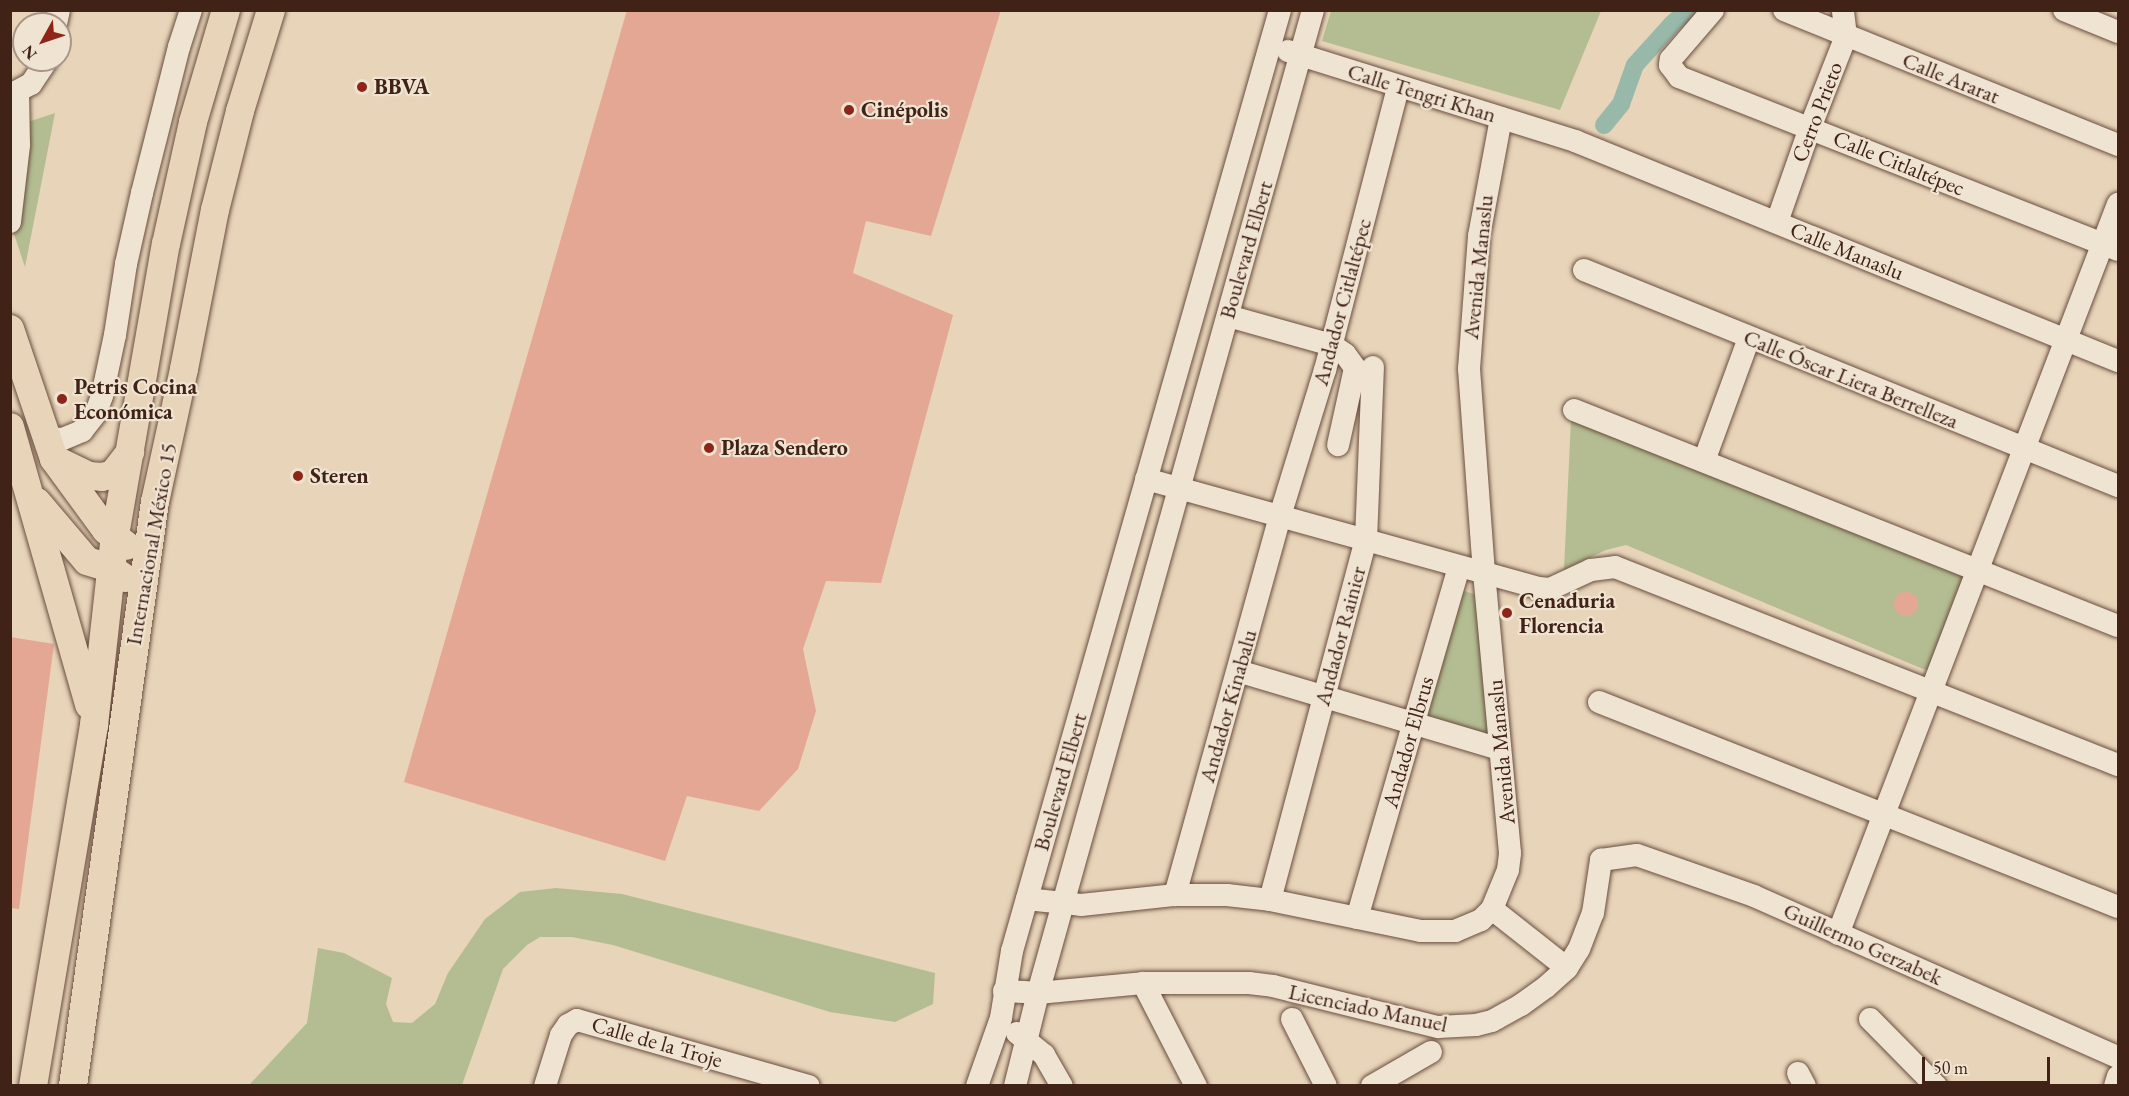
<!DOCTYPE html>
<html>
<head>
<meta charset="utf-8">
<style>
  body { margin:0 }
  #map { position:relative; width:2129px; height:1096px; overflow:hidden; background:#e7d4b9; font-family:"EB Garamond",serif }
  div>[style] { position:absolute }
  [style*='--x'] { left:calc(var(--x)*1px); top:calc(var(--y)*1px); width:calc(var(--w)*1px); rotate:calc(var(--a)*1deg) }
  .green>* { inset:0; background:#b3bd91 }
  .canal>* { height:18px; margin:-9px; padding:0 9px; transform-origin:9px; border-radius:9px; background:#98b9aa }
  .building>* { inset:0; background:#e4a794 }
  .round { border-radius:50% }
  .roads { filter:drop-shadow(0 0 2px #6a4e3f) drop-shadow(0 0 2px #6a4e3f) }
  .minor>* { height:22px; margin:-11px; padding:0 11px; transform-origin:11px; border-radius:11px; background:#efe3d2 }
  .major>* { height:28px; margin:-14px; padding:0 14px; transform-origin:14px; border-radius:14px; background:#e7d4b9 }
  .dots>* { width:16px; height:16px; translate:-50% -50%; box-sizing:border-box; border:3px solid #efe3d2; border-radius:50% }
  span { translate:-50% -50%; white-space:nowrap; text-align:center; line-height:1.15; -webkit-text-stroke:4.5px #efe3d2; paint-order:stroke }
  .street-label { font-size:22px; color:#412216 }
  .poi-label { font-size:22px; color:#412216; font-weight:700 }
  .left { translate:0 -50%; text-align:left }
  .frame { position:absolute; inset:0; border:12px solid #412216; pointer-events:none }
  .north { position:absolute; left:12px; top:12px; width:60px; height:60px; box-sizing:border-box; background:#efe3d2; border:2px solid #a99687; border-radius:50%; rotate:230deg; font-size:16px; font-weight:700; line-height:24px; text-align:center; color:#412216 }
  .north::after { content:''; display:block; margin:auto; width:21px; height:27px; background:#8f2418; clip-path:polygon(50% 0,100% 100%,50% 72%,0 100%) }
  .scale { position:absolute; left:1922px; top:1057px; width:128px; height:27px; box-sizing:border-box; border:3px solid #412216; border-top:0; padding-left:8px; font-size:18px; line-height:21px; white-space:nowrap; color:#412216; -webkit-text-stroke:4px #efe3d2; paint-order:stroke }
</style>
</head>
<body>
<div id="map">
  <div class="green">
    <i style="clip-path:polygon(1331px 11px,1331px 10px,1601px 11px,1560px 110px,1322px 41px)"></i>
    <i style="clip-path:polygon(55px 113px,25px 267px,11px 225px,10px 128px)"></i>
    <i style="clip-path:polygon(1571px 419px,1965px 576px,1928px 671px,1626px 545px,1606px 550px,1564px 570px)"></i>
    <i style="clip-path:polygon(1461px 590px,1480px 596px,1491px 747px,1422px 726px)"></i>
    <i style="clip-path:polygon(556px 888px,622px 894px,935px 973px,933px 1004px,895px 1022px,830px 1012px,613px 945px,572px 937px,540px 937px,527px 945px,503px 969px,462px 1085px,249px 1085px,307px 1023px,318px 948px,344px 953px,392px 978px,386px 1004px,393px 1022px,412px 1023px,435px 1004px,448px 973px,485px 919px,520px 892px)"></i>
  </div>
  <div class="canal">
    <i style="--x:1604;--y:125;--w:27;--a:-51"></i>
    <i style="--x:1621;--y:104;--w:41;--a:-70.3"></i>
    <i style="--x:1635;--y:65;--w:55;--a:-47.9"></i>
    <i style="--x:1672;--y:24;--w:21;--a:-41"></i>
  </div>
  <div class="building">
    <i style="clip-path:polygon(627px 10px,1001px 10px,931px 236px,866px 221px,853px 273px,953px 315px,881px 583px,826px 581px,803px 649px,816px 711px,798px 769px,759px 811px,687px 796px,665px 861px,404px 782px)"></i>
    <i class="round" style="left:1894px;top:592px;width:24px;height:24px"></i>
    <i style="clip-path:polygon(10px 637px,54px 644px,19px 909px,10px 908px)"></i>
  </div>
  <div class="roads">
    <div class="minor">
      <i style="--x:1713;--y:10;--w:65;--a:130.6"></i>
      <i style="--x:1671;--y:59;--w:6;--a:99"></i>
      <i style="--x:1670;--y:65;--w:15;--a:53"></i>
      <i style="--x:1679;--y:77;--w:472;--a:21.5"></i>
      <i style="--x:1784;--y:10;--w:360;--a:22"></i>
      <i style="--x:2064;--y:10;--w:58;--a:22.2"></i>
      <i style="--x:56;--y:24;--w:14;--a:-78"></i>
      <i style="--x:1288;--y:51;--w:301;--a:17.4"></i>
      <i style="--x:1575;--y:141;--w:586;--a:22.06"></i>
      <i style="--x:10;--y:95;--w:24;--a:-28"></i>
      <i style="--x:31;--y:84;--w:29;--a:-56"></i>
      <i style="--x:10;--y:222;--w:78;--a:-83.3"></i>
      <i style="--x:19;--y:145;--w:53;--a:-91.1"></i>
      <i style="--x:1777;--y:222;--w:100;--a:-70.7"></i>
      <i style="--x:1810;--y:128;--w:99;--a:-68.6"></i>
      <i style="--x:1846;--y:36;--w:26;--a:-97"></i>
      <i style="--x:1584;--y:270;--w:576;--a:22.02"></i>
      <i style="--x:1228;--y:316;--w:108;--a:15.6"></i>
      <i style="--x:1332;--y:345;--w:16;--a:35"></i>
      <i style="--x:1345;--y:354;--w:17;--a:54"></i>
      <i style="--x:1355;--y:368;--w:79;--a:102.4"></i>
      <i style="--x:1574;--y:410;--w:585;--a:21.66"></i>
      <i style="--x:45;--y:438;--w:18;--a:3"></i>
      <i style="--x:63;--y:439;--w:21;--a:-23"></i>
      <i style="--x:82;--y:431;--w:23;--a:-52"></i>
      <i style="--x:96;--y:413;--w:18;--a:-71"></i>
      <i style="--x:102;--y:396;--w:62;--a:-78"></i>
      <i style="--x:115;--y:335;--w:72;--a:-81.2"></i>
      <i style="--x:126;--y:264;--w:73;--a:-77.3"></i>
      <i style="--x:142;--y:193;--w:151;--a:-75.8"></i>
      <i style="--x:179;--y:47;--w:39;--a:-72"></i>
      <i style="--x:1704;--y:461;--w:131;--a:-69.9"></i>
      <i style="--x:1146;--y:479;--w:407;--a:15.5"></i>
      <i style="--x:1538;--y:588;--w:12;--a:5"></i>
      <i style="--x:1550;--y:589;--w:45;--a:-24.9"></i>
      <i style="--x:1591;--y:570;--w:24;--a:-7"></i>
      <i style="--x:1615;--y:567;--w:541;--a:21.49"></i>
      <i style="--x:1238;--y:671;--w:273;--a:16.6"></i>
      <i style="--x:1599;--y:702;--w:558;--a:21.55"></i>
      <i style="--x:1175;--y:895;--w:393;--a:-74.5"></i>
      <i style="--x:1280;--y:516;--w:153;--a:-72.9"></i>
      <i style="--x:1325;--y:370;--w:292;--a:-75.5"></i>
      <i style="--x:1027;--y:899;--w:54;--a:6.3"></i>
      <i style="--x:1081;--y:905;--w:95;--a:-6.1"></i>
      <i style="--x:1175;--y:895;--w:52;--a:0"></i>
      <i style="--x:1227;--y:895;--w:43;--a:6.6"></i>
      <i style="--x:1270;--y:900;--w:154;--a:11.6"></i>
      <i style="--x:1421;--y:931;--w:34;--a:0"></i>
      <i style="--x:1455;--y:931;--w:28;--a:-23"></i>
      <i style="--x:1481;--y:920;--w:16;--a:-45"></i>
      <i style="--x:1492;--y:909;--w:42;--a:-67.7"></i>
      <i style="--x:1508;--y:870;--w:17;--a:-83"></i>
      <i style="--x:1510;--y:853;--w:281;--a:-95.3"></i>
      <i style="--x:1484;--y:573;--w:205;--a:-94.2"></i>
      <i style="--x:1469;--y:369;--w:133;--a:-85.7"></i>
      <i style="--x:1479;--y:236;--w:120;--a:-79.4"></i>
      <i style="--x:1270;--y:900;--w:373;--a:-75.1"></i>
      <i style="--x:1366;--y:540;--w:173;--a:-87.7"></i>
      <i style="--x:1492;--y:909;--w:95;--a:38.2"></i>
      <i style="--x:1357;--y:918;--w:366;--a:-73.8"></i>
      <i style="--x:1838;--y:934;--w:782;--a:-69.02"></i>
      <i style="--x:1143;--y:983;--w:116;--a:62.8"></i>
      <i style="--x:1004;--y:991;--w:34;--a:3"></i>
      <i style="--x:1038;--y:993;--w:105;--a:-5.4"></i>
      <i style="--x:1143;--y:983;--w:106;--a:0"></i>
      <i style="--x:1249;--y:983;--w:24;--a:7"></i>
      <i style="--x:1273;--y:986;--w:170;--a:14"></i>
      <i style="--x:1438;--y:1027;--w:38;--a:-3"></i>
      <i style="--x:1476;--y:1025;--w:16;--a:-14"></i>
      <i style="--x:1492;--y:1021;--w:33;--a:-29"></i>
      <i style="--x:1521;--y:1005;--w:31;--a:-36"></i>
      <i style="--x:1546;--y:987;--w:28;--a:-42"></i>
      <i style="--x:1567;--y:968;--w:22;--a:-58"></i>
      <i style="--x:1579;--y:949;--w:39;--a:-69"></i>
      <i style="--x:1593;--y:913;--w:54;--a:-81.4"></i>
      <i style="--x:1601;--y:860;--w:36;--a:-8"></i>
      <i style="--x:1637;--y:855;--w:124;--a:19.3"></i>
      <i style="--x:1754;--y:896;--w:398;--a:23.9"></i>
      <i style="--x:1292;--y:1019;--w:75;--a:63.1"></i>
      <i style="--x:1870;--y:1019;--w:94;--a:45.4"></i>
      <i style="--x:1017;--y:1033;--w:35;--a:39"></i>
      <i style="--x:1044;--y:1055;--w:36;--a:60"></i>
      <i style="--x:1798;--y:1073;--w:15;--a:62"></i>
      <i style="--x:545;--y:1086;--w:53;--a:-72.6"></i>
      <i style="--x:561;--y:1035;--w:12;--a:-55"></i>
      <i style="--x:568;--y:1025;--w:10;--a:-29"></i>
      <i style="--x:577;--y:1020;--w:241;--a:15.9"></i>
      <i style="--x:977;--y:1086;--w:72;--a:-70.6"></i>
      <i style="--x:1001;--y:1018;--w:68;--a:-80.7"></i>
      <i style="--x:1012;--y:951;--w:978;--a:-74.1"></i>
      <i style="--x:1015;--y:1086;--w:96;--a:-76.1"></i>
      <i style="--x:1038;--y:993;--w:1021;--a:-74.37"></i>
      <i style="--x:1372;--y:1086;--w:68;--a:-30"></i>
      <i style="--x:2115;--y:1086;--w:10;--a:-73"></i>
    </div>
    <div class="major">
      <i style="--x:10;--y:329;--w:137;--a:71.3"></i>
      <i style="--x:54;--y:459;--w:88;--a:53.8"></i>
      <i style="--x:106;--y:530;--w:26;--a:37"></i>
      <i style="--x:10;--y:427;--w:289;--a:74.1"></i>
      <i style="--x:54;--y:459;--w:39;--a:26"></i>
      <i style="--x:89;--y:476;--w:13;--a:4"></i>
      <i style="--x:102;--y:477;--w:11;--a:-15"></i>
      <i style="--x:113;--y:474;--w:28;--a:-52"></i>
      <i style="--x:37;--y:502;--w:77;--a:49.7"></i>
      <i style="--x:87;--y:561;--w:24;--a:17"></i>
      <i style="--x:110;--y:568;--w:18;--a:34"></i>
      <i style="--x:33;--y:1086;--w:366;--a:-80.4"></i>
      <i style="--x:94;--y:725;--w:191;--a:-83.7"></i>
      <i style="--x:115;--y:535;--w:295;--a:-80.1"></i>
      <i style="--x:166;--y:244;--w:125;--a:-77.5"></i>
      <i style="--x:193;--y:122;--w:117;--a:-73.6"></i>
      <i style="--x:73;--y:1086;--w:590;--a:-82.01"></i>
      <i style="--x:155;--y:502;--w:136;--a:-77.7"></i>
      <i style="--x:184;--y:369;--w:162;--a:-79"></i>
      <i style="--x:215;--y:210;--w:102;--a:-75.8"></i>
      <i style="--x:240;--y:111;--w:106;--a:-72.9"></i>
    </div>
  </div>
  <div class="dots">
    <i style="left:362px;top:87px;background:#8f2418"></i>
    <i style="left:849px;top:110px;background:#8f2418"></i>
    <i style="left:62px;top:399px;background:#8f2418"></i>
    <i style="left:709px;top:448px;background:#8f2418"></i>
    <i style="left:298px;top:476px;background:#8f2418"></i>
    <i style="left:1507px;top:613px;background:#8f2418"></i>
  </div>
  <div class="street-label">
    <span style="left:1951px;top:78px;rotate:22deg">Calle Ararat</span>
    <span style="left:1422px;top:93px;rotate:17deg">Calle Tengri Khan</span>
    <span style="left:1817px;top:112px;rotate:-69deg">Cerro Prieto</span>
    <span style="left:1899px;top:163px;rotate:22deg">Calle Citlaltépec</span>
    <span style="left:1246px;top:250px;rotate:-74deg">Boulevard Elbert</span>
    <span style="left:1847px;top:251px;rotate:22deg">Calle Manaslu</span>
    <span style="left:1478px;top:267px;rotate:-84deg">Avenida Manaslu</span>
    <span style="left:1342px;top:302px;rotate:-75deg">Andador Citlaltépec</span>
    <span style="left:1851px;top:379px;rotate:22deg">Calle Óscar Liera Berrelleza</span>
    <span style="left:151px;top:544px;rotate:-80deg">Internacional México 15</span>
    <span style="left:1340px;top:636px;rotate:-75deg">Andador Rainier</span>
    <span style="left:1228px;top:706px;rotate:-74deg">Andador Kinabalu</span>
    <span style="left:1408px;top:742px;rotate:-74deg">Andador Elbrus</span>
    <span style="left:1501px;top:752px;rotate:-95deg">Avenida Manaslu</span>
    <span style="left:1060px;top:782px;rotate:-74deg">Boulevard Elbert</span>
    <span style="left:1863px;top:944px;rotate:24deg">Guillermo Gerzabek</span>
    <span style="left:1368px;top:1008px;rotate:12deg">Licenciado Manuel</span>
    <span style="left:657px;top:1042px;rotate:16deg">Calle de la Troje</span>
  </div>
  <div class="poi-label">
    <span class="left" style="left:374px;top:87px">BBVA</span>
    <span class="left" style="left:861px;top:110px">Cinépolis</span>
    <span class="left" style="left:74px;top:399px">Petris Cocina<br>Económica</span>
    <span class="left" style="left:721px;top:448px">Plaza Sendero</span>
    <span class="left" style="left:310px;top:476px">Steren</span>
    <span class="left" style="left:1519px;top:613px">Cenaduria<br>Florencia</span>
  </div>
  <div class="frame"></div>
  <div class="north">N</div>
  <div class="scale">50 m</div>
</div>
</body>
</html>
